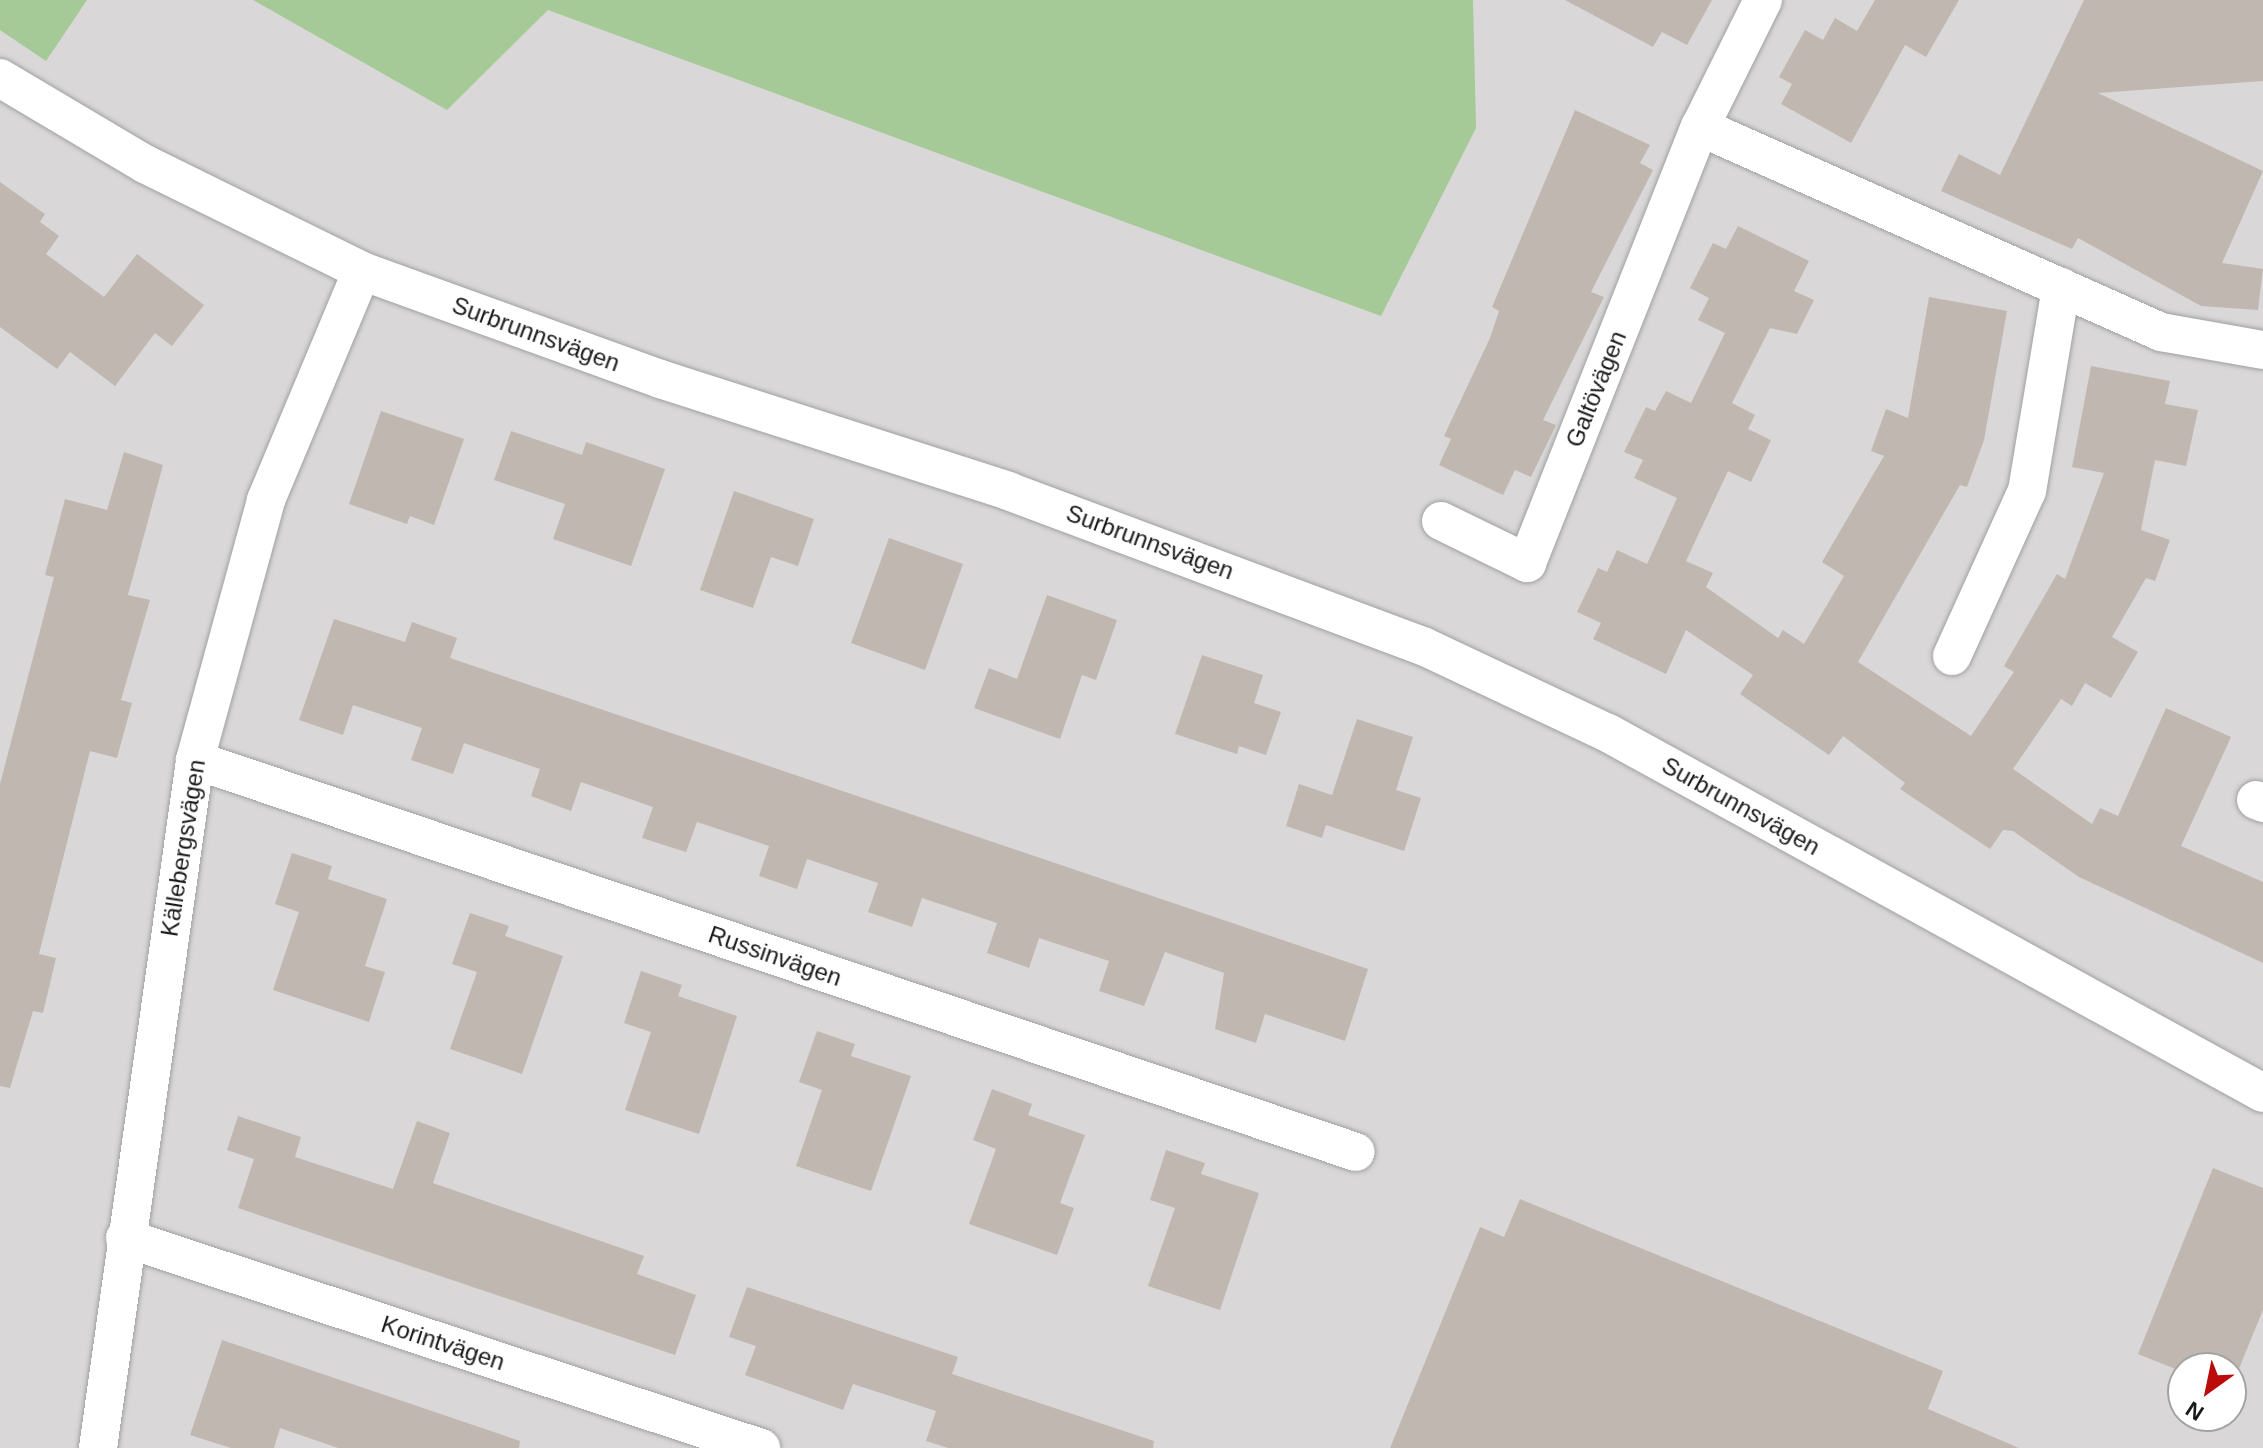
<!DOCTYPE html>
<html>
<head>
<meta charset="utf-8">
<style>
  body { margin:0 }
  #map { position:relative; width:2263px; height:1448px; overflow:hidden; background:#ece8e0; font-family:Helvetica,sans-serif }
  div>[style] { position:absolute }
  [style*='--x'] { left:calc(var(--x)*1px); top:calc(var(--y)*1px); width:calc(var(--w)*1px); rotate:calc(var(--a)*1deg) }
  .residential>* { inset:0; background:#d9d7d7 }
  .forest>* { inset:0; background:#a5c997 }
  .building>* { inset:0; background:#c0b8b0 }
  .roads { filter:drop-shadow(0 0 2px #a1a1a1) drop-shadow(0 0 2px #a1a1a1) }
  .minor>* { height:38px; margin:-19px; padding:0 19px; transform-origin:19px; border-radius:19px; background:#fff }
  span { translate:-50% -50%; white-space:nowrap; text-align:center; line-height:1.15; -webkit-text-stroke:8px #fff; paint-order:stroke }
  .street-label { font-size:24px; color:#1a1a1a }
  .north { position:absolute; left:2167px; top:1352px; width:80px; height:80px; box-sizing:border-box; background:#fff; border:2px solid #a3a3a3; border-radius:50%; rotate:213deg; font-size:22px; font-weight:700; line-height:32px; text-align:center; color:#1a1a1a }
  .north::after { content:''; display:block; margin:auto; width:28px; height:36px; background:#bb0b0a; clip-path:polygon(50% 0,100% 100%,50% 72%,0 100%) }
</style>
</head>
<body>
<div id="map">
  <div class="residential">
    <i style="clip-path:polygon(evenodd,0 0,2263px 0,2263px 1448px,0 1448px,0 0,2183px 1368px,2231px 1368px,2231px 1416px,2183px 1416px,2183px 1368px)"></i>
  </div>
  <div class="forest">
    <i style="clip-path:polygon(0 0,87px 0,46px 61px,0 30px)"></i>
    <i style="clip-path:polygon(253px 0,1473px 0,1476px 128px,1381px 316px,548px 10px,447px 110px)"></i>
  </div>
  <div class="building">
    <i style="clip-path:polygon(1565px 0,1712px 0,1687px 45px,1662px 32px,1653px 47px)"></i>
    <i style="clip-path:polygon(1875px 0,1959px 0,1926px 57px,1905px 45px,1851px 143px,1781px 104px,1792px 84px,1779px 77px,1805px 30px,1823px 40px,1835px 18px,1857px 31px)"></i>
    <i style="clip-path:polygon(2084px 0,2263px 0,2263px 81px,2098px 93px,2263px 171px,2222px 263px,2263px 269px,2258px 310px,2201px 306px,2078px 238px,2072px 249px,1941px 191px,1959px 154px,2000px 175px)"></i>
    <i style="clip-path:polygon(1575px 110px,1650px 145px,1640px 163px,1653px 170px,1591px 292px,1604px 297px,1543px 420px,1556px 425px,1531px 477px,1515px 470px,1503px 495px,1439px 465px,1451px 439px,1444px 436px,1490px 338px,1499px 311px,1492px 307px)"></i>
    <i style="clip-path:polygon(0 182px,45px 214px,40px 222px,59px 236px,46px 254px,104px 297px,137px 254px,204px 305px,172px 346px,155px 333px,115px 386px,70px 352px,57px 369px,0 327px)"></i>
    <i style="clip-path:polygon(1738px 226px,1809px 261px,1794px 291px,1814px 300px,1797px 334px,1770px 328px,1732px 403px,1755px 415px,1748px 429px,1771px 440px,1751px 482px,1728px 471px,1686px 561px,1713px 573px,1706px 587px,1778px 638px,1783px 630px,1804px 644px,1844px 576px,1822px 562px,1884px 456px,1871px 451px,1886px 409px,1908px 418px,1929px 297px,2007px 311px,1984px 440px,1967px 487px,1960px 485px,1858px 662px,1971px 736px,2014px 672px,2004px 666px,2057px 574px,2065px 579px,2104px 473px,2072px 467px,2091px 366px,2170px 381px,2165px 404px,2198px 410px,2186px 466px,2155px 460px,2141px 530px,2170px 540px,2155px 581px,2146px 578px,2112px 637px,2138px 652px,2111px 698px,2085px 683px,2072px 706px,2061px 699px,2013px 769px,2092px 824px,2100px 808px,2118px 816px,2166px 708px,2231px 737px,2181px 846px,2263px 882px,2263px 963px,2079px 877px,2013px 831px,2003px 830px,1990px 849px,1900px 789px,1905px 783px,1843px 736px,1829px 755px,1740px 694px,1753px 675px,1686px 630px,1666px 674px,1593px 639px,1601px 623px,1577px 612px,1598px 568px,1607px 572px,1617px 550px,1647px 564px,1677px 498px,1634px 478px,1643px 460px,1624px 452px,1646px 407px,1655px 411px,1666px 391px,1691px 403px,1725px 333px,1698px 320px,1709px 298px,1690px 288px,1713px 243px,1726px 249px)"></i>
    <i style="clip-path:polygon(381px 411px,464px 439px,434px 525px,410px 516px,407px 524px,349px 504px)"></i>
    <i style="clip-path:polygon(511px 431px,582px 455px,586px 442px,665px 469px,631px 566px,553px 539px,565px 504px,494px 480px)"></i>
    <i style="clip-path:polygon(124px 452px,163px 465px,128px 595px,150px 600px,121px 700px,132px 703px,117px 758px,90px 751px,39px 954px,56px 958px,43px 1013px,33px 1011px,10px 1088px,0 1086px,0 784px,54px 577px,45px 575px,65px 499px,107px 510px)"></i>
    <i style="clip-path:polygon(734px 491px,814px 519px,798px 566px,771px 557px,753px 608px,700px 590px)"></i>
    <i style="clip-path:polygon(889px 538px,963px 564px,925px 670px,851px 643px)"></i>
    <i style="clip-path:polygon(1047px 595px,1117px 620px,1096px 680px,1082px 675px,1060px 739px,974px 708px,989px 668px,1017px 679px)"></i>
    <i style="clip-path:polygon(334px 619px,405px 642px,412px 622px,457px 638px,450px 658px,1368px 969px,1345px 1041px,1265px 1014px,1256px 1043px,1215px 1029px,1224px 973px,1165px 952px,1144px 1006px,1099px 991px,1109px 961px,1039px 938px,1029px 968px,987px 953px,997px 923px,922px 898px,912px 927px,868px 912px,878px 883px,807px 859px,797px 889px,759px 876px,769px 846px,697px 822px,686px 852px,642px 838px,653px 807px,581px 782px,571px 811px,531px 796px,540px 769px,464px 743px,453px 774px,411px 760px,422px 728px,353px 705px,343px 735px,299px 720px)"></i>
    <i style="clip-path:polygon(1202px 655px,1263px 675px,1254px 703px,1281px 712px,1266px 755px,1239px 746px,1237px 754px,1175px 734px)"></i>
    <i style="clip-path:polygon(1357px 719px,1413px 737px,1396px 790px,1421px 798px,1404px 851px,1326px 825px,1322px 838px,1286px 826px,1299px 784px,1332px 795px)"></i>
    <i style="clip-path:polygon(292px 853px,332px 866px,328px 879px,387px 899px,365px 966px,385px 972px,369px 1022px,273px 990px,299px 912px,275px 904px)"></i>
    <i style="clip-path:polygon(470px 913px,509px 926px,505px 936px,563px 956px,522px 1074px,450px 1049px,477px 972px,452px 964px)"></i>
    <i style="clip-path:polygon(641px 971px,682px 985px,678px 996px,737px 1016px,699px 1134px,625px 1110px,651px 1032px,624px 1023px)"></i>
    <i style="clip-path:polygon(817px 1031px,855px 1044px,851px 1056px,911px 1076px,871px 1191px,796px 1166px,822px 1090px,799px 1082px)"></i>
    <i style="clip-path:polygon(992px 1089px,1032px 1104px,1028px 1115px,1085px 1135px,1060px 1203px,1074px 1208px,1057px 1255px,969px 1224px,996px 1149px,973px 1140px)"></i>
    <i style="clip-path:polygon(238px 1116px,301px 1137px,295px 1157px,393px 1189px,417px 1121px,450px 1133px,433px 1183px,644px 1256px,637px 1274px,696px 1295px,675px 1355px,238px 1208px,254px 1159px,227px 1150px)"></i>
    <i style="clip-path:polygon(1166px 1150px,1205px 1163px,1201px 1174px,1259px 1193px,1220px 1310px,1148px 1286px,1175px 1208px,1150px 1200px)"></i>
    <i style="clip-path:polygon(2213px 1168px,2263px 1188px,2263px 1310px,2231px 1388px,2231px 1368px,2183px 1372px,2138px 1354px)"></i>
    <i style="clip-path:polygon(1520px 1199px,1943px 1371px,1928px 1409px,2019px 1448px,1390px 1448px,1480px 1227px,1504px 1237px)"></i>
    <i style="clip-path:polygon(747px 1287px,958px 1357px,952px 1374px,1154px 1441px,1153px 1448px,948px 1448px,926px 1441px,936px 1411px,853px 1384px,843px 1410px,745px 1375px,756px 1346px,729px 1337px)"></i>
    <i style="clip-path:polygon(222px 1340px,520px 1441px,519px 1448px,338px 1448px,280px 1428px,274px 1448px,231px 1448px,190px 1435px)"></i>
  </div>
  <div class="roads">
    <div class="minor">
      <i style="--x:0;--y:78;--w:169;--a:30.7"></i>
      <i style="--x:145;--y:164;--w:242;--a:26.2"></i>
      <i style="--x:362;--y:271;--w:317;--a:19.9"></i>
      <i style="--x:660;--y:379;--w:366;--a:17.8"></i>
      <i style="--x:1008;--y:491;--w:445;--a:20.5"></i>
      <i style="--x:1425;--y:647;--w:202;--a:25.2"></i>
      <i style="--x:1608;--y:733;--w:747;--a:28.79"></i>
      <i style="--x:1700;--y:127;--w:505;--a:23.97"></i>
      <i style="--x:2161;--y:332;--w:104;--a:10"></i>
      <i style="--x:1441;--y:521;--w:96;--a:26"></i>
      <i style="--x:1527;--y:563;--w:469;--a:-68.4"></i>
      <i style="--x:1700;--y:127;--w:142;--a:-63.6"></i>
      <i style="--x:1952;--y:656;--w:181;--a:-65.6"></i>
      <i style="--x:2027;--y:491;--w:207;--a:-80.5"></i>
      <i style="--x:195;--y:760;--w:1225;--a:18.66"></i>
      <i style="--x:2256;--y:800;--w:8;--a:23"></i>
      <i style="--x:125;--y:1238;--w:670;--a:18.27"></i>
      <i style="--x:98;--y:1448;--w:695;--a:-81.97"></i>
      <i style="--x:195;--y:760;--w:270;--a:-74.7"></i>
      <i style="--x:266;--y:500;--w:248;--a:-67.3"></i>
    </div>
  </div>
  <div class="street-label">
    <span style="left:536px;top:334px;rotate:20deg">Surbrunnsvägen</span>
    <span style="left:1596px;top:389px;rotate:-68deg">Galtövägen</span>
    <span style="left:1150px;top:542px;rotate:20deg">Surbrunnsvägen</span>
    <span style="left:1741px;top:806px;rotate:29deg">Surbrunnsvägen</span>
    <span style="left:183px;top:848px;rotate:-81deg">Källebergsvägen</span>
    <span style="left:775px;top:956px;rotate:19deg">Russinvägen</span>
    <span style="left:443px;top:1343px;rotate:18deg">Korintvägen</span>
  </div>
  <div class="north">N</div>
</div>
</body>
</html>
